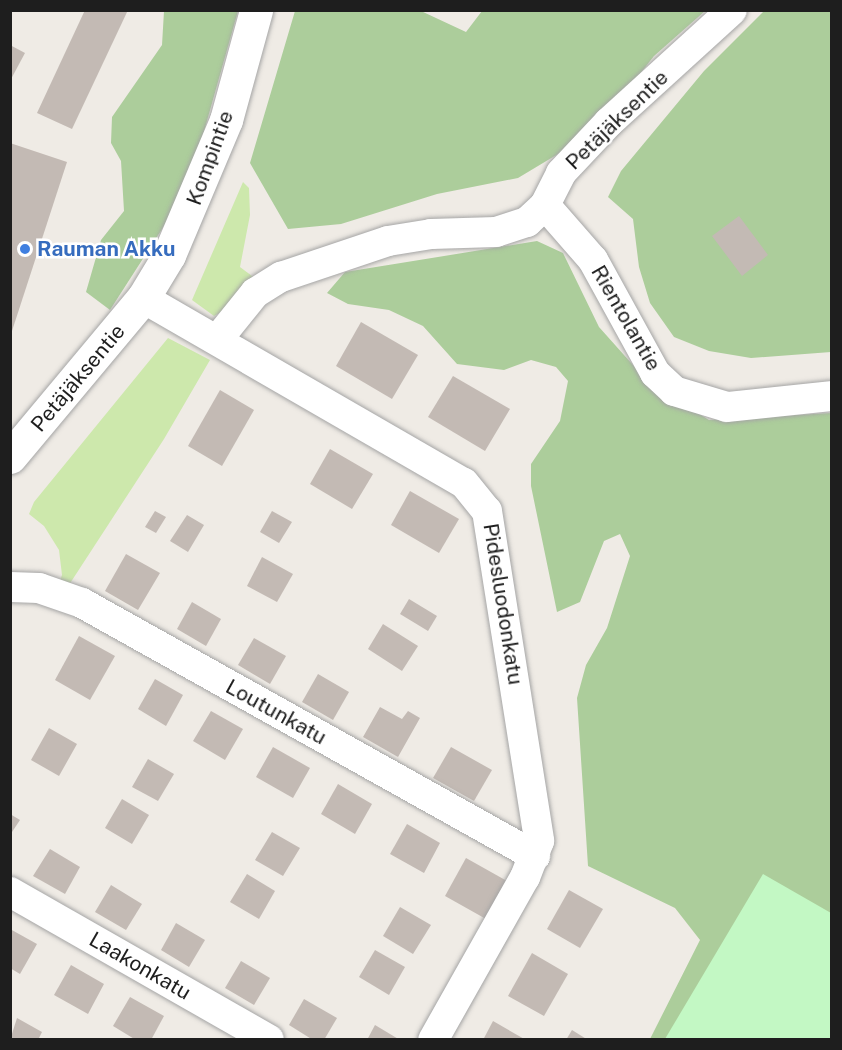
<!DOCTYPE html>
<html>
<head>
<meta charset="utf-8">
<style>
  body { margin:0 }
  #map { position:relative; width:842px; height:1050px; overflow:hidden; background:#efebe5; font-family:"Public Sans",sans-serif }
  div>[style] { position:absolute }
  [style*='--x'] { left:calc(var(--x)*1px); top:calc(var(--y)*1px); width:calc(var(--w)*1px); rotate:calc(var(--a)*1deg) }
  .grass>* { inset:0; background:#cde8ac }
  .forest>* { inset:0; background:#accd9b }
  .park>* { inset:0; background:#c3f8c4 }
  .building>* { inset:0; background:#c3bab4 }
  .roads { filter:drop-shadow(0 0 2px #a5a5a5) drop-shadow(0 0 2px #a5a5a5) }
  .minor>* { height:30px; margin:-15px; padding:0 15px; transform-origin:15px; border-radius:15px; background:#fff }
  .tertiary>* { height:33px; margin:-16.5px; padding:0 16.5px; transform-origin:16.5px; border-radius:16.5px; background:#fff }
  .dots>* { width:16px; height:16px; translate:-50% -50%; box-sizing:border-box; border:3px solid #fff; border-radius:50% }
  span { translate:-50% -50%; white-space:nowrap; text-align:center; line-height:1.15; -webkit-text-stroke:5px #fff; paint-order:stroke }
  .street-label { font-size:21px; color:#1e1e1e }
  .shop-label { font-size:21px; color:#366cbe; font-weight:700 }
  .left { translate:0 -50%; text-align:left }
  .frame { position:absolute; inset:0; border:12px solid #1e1e1e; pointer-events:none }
</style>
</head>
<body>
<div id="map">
  <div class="grass">
    <i style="clip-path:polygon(243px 182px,249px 188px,250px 215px,240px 267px,256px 279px,231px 306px,214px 316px,192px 300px)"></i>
    <i style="clip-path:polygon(168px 338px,210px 360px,164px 439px,67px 588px,59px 583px,62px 575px,59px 550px,44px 526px,29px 514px,34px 502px)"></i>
  </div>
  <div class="forest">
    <i style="clip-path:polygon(164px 11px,238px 11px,203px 135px,171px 215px,110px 310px,86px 292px,101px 240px,124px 211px,121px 161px,111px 143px,112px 117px,162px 45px)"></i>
    <i style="clip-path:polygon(295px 11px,421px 11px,466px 32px,482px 11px,705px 11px,654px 56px,593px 133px,518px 178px,437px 194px,341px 224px,288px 229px,250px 163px)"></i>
    <i style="clip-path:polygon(764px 11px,831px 11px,831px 352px,751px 358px,709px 351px,674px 337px,650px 303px,639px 267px,633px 219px,608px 197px,621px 171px,704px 71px)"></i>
    <i style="clip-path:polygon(537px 241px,563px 253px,599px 327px,649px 383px,709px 420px,831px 413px,831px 1039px,650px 1039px,700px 940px,675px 908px,588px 866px,577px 698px,586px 665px,607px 628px,630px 556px,620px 534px,604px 541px,580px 602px,557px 612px,531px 486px,531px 464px,560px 421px,568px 381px,556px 367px,531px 360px,504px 370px,457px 364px,423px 326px,389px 310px,348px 304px,327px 293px,345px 272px)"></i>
  </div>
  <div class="park">
    <i style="clip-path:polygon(763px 874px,831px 913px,831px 1039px,665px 1039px)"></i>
  </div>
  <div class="building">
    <i style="clip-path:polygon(85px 10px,128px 10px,72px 129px,37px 113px)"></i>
    <i style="clip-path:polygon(10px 45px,25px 53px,10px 81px)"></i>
    <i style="clip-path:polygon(10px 143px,67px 162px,11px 334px,10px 334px)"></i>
    <i style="clip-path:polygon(739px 216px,768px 255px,742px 276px,712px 236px)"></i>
    <i style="clip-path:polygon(361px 322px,418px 355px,392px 399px,336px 366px)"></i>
    <i style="clip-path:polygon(453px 376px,510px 409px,485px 451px,428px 417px)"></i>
    <i style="clip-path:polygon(220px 390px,254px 410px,222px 466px,188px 446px)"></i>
    <i style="clip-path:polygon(330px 449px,373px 474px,352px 509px,310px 484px)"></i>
    <i style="clip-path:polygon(410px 491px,459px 519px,439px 553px,391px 525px)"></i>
    <i style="clip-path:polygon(155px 511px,166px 517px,156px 533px,145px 527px)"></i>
    <i style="clip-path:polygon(272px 511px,292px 522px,279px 543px,260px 532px)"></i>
    <i style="clip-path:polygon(187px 515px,204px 525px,188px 552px,170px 541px)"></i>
    <i style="clip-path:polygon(126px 554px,160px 573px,138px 610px,105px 591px)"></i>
    <i style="clip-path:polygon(262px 557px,293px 574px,277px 602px,247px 586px)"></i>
    <i style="clip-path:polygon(409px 599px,437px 616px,428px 631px,400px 614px)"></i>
    <i style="clip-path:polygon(192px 602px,221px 619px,206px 646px,177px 629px)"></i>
    <i style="clip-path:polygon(383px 624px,418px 646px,402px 671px,368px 649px)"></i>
    <i style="clip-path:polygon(79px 636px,115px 656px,90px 700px,55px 680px)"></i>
    <i style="clip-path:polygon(254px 638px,286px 656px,270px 684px,238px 665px)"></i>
    <i style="clip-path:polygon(318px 674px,349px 692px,333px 720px,302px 702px)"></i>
    <i style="clip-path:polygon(155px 679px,183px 695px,166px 726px,138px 709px)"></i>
    <i style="clip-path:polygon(380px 707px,402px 719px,408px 711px,420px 718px,398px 757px,363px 737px)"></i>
    <i style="clip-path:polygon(211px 711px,243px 729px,225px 760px,193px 741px)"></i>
    <i style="clip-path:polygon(49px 728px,77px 744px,59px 776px,31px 760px)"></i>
    <i style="clip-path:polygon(273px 747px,310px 768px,293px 798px,256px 777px)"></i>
    <i style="clip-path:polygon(451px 747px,492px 770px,474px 801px,433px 778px)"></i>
    <i style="clip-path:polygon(148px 759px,174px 774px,158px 801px,132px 787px)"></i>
    <i style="clip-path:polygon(338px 784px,372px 804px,355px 834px,321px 814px)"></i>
    <i style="clip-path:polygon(122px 799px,149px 815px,132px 844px,105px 828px)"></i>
    <i style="clip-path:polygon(10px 814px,20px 820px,10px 835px)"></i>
    <i style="clip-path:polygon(407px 824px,440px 843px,424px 873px,390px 854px)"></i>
    <i style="clip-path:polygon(272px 832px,300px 848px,283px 876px,255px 860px)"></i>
    <i style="clip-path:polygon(50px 849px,80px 867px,65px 894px,33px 876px)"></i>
    <i style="clip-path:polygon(466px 858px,507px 881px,486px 919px,445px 896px)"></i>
    <i style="clip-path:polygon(247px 874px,275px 891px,259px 919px,230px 902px)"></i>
    <i style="clip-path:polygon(111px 885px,142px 904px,126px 930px,95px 912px)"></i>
    <i style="clip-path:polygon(569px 890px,603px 909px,580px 948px,547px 929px)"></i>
    <i style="clip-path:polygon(400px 907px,431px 925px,413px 954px,383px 936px)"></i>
    <i style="clip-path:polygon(176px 923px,205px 940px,189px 967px,161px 950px)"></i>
    <i style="clip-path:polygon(10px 929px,37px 944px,20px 974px,10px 968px)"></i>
    <i style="clip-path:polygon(375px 950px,405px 967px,389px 995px,359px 977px)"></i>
    <i style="clip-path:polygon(532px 953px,568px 974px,544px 1016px,508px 996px)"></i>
    <i style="clip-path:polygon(241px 961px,270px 978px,254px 1005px,225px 988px)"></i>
    <i style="clip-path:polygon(71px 965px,104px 984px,88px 1014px,54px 995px)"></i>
    <i style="clip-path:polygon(130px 997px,164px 1016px,151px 1040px,136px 1040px,113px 1026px)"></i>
    <i style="clip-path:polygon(304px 999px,337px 1018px,324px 1040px,313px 1040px,289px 1025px)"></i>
    <i style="clip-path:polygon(17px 1018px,42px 1032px,38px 1040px,10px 1040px)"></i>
    <i style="clip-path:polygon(493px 1021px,526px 1040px,483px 1040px)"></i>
    <i style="clip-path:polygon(375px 1025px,400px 1040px,367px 1040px)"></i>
    <i style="clip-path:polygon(572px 1030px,588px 1040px,566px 1040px)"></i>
  </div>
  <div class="roads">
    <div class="minor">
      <i style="--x:545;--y:205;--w:73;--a:48.9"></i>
      <i style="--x:593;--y:260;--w:129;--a:61.2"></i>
      <i style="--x:655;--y:373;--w:26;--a:43"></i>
      <i style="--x:674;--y:391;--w:55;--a:16.8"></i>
      <i style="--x:727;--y:407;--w:106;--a:-6"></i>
      <i style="--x:143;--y:298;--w:370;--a:30"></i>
      <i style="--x:464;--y:483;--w:36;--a:51"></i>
      <i style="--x:487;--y:511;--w:334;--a:81"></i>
      <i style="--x:539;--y:841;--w:39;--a:111"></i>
      <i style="--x:525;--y:877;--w:187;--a:119.4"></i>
      <i style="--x:218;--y:339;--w:59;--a:-51.2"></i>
      <i style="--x:255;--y:293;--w:31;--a:-32"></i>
      <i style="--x:281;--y:277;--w:113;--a:-18.6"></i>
      <i style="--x:388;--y:241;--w:44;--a:-9.2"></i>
      <i style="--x:431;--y:234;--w:65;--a:-1.8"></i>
      <i style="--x:496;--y:232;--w:33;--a:-18"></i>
      <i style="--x:527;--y:222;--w:25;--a:-43"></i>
      <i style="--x:545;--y:205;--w:36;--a:-63"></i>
      <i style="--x:561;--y:173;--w:70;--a:-46.7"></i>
      <i style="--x:609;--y:122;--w:166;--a:-42.3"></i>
      <i style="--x:10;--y:587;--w:29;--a:2"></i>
      <i style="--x:39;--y:588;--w:46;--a:19.2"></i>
      <i style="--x:82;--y:603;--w:519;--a:29.18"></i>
      <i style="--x:10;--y:892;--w:298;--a:29.7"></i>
    </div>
    <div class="tertiary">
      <i style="--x:10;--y:457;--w:207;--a:-50.1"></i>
      <i style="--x:143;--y:298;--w:50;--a:-58.8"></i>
      <i style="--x:169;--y:255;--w:147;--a:-67.1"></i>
      <i style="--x:226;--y:120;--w:114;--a:-74.7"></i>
    </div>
  </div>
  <div class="dots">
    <i style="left:25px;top:249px;background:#3f7fe0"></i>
  </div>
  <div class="street-label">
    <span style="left:617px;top:120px;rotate:-44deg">Petäjäksentie</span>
    <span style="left:210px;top:158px;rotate:-70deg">Kompintie</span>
    <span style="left:626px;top:318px;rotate:60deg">Rientolantie</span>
    <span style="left:78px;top:378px;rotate:-50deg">Petäjäksentie</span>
    <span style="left:503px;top:604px;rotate:81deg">Pidesluodonkatu</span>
    <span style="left:276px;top:712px;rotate:29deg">Loutunkatu</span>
    <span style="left:140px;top:966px;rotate:30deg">Laakonkatu</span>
  </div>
  <div class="shop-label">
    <span class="left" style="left:37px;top:249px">Rauman Akku</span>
  </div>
  <div class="frame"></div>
</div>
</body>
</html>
